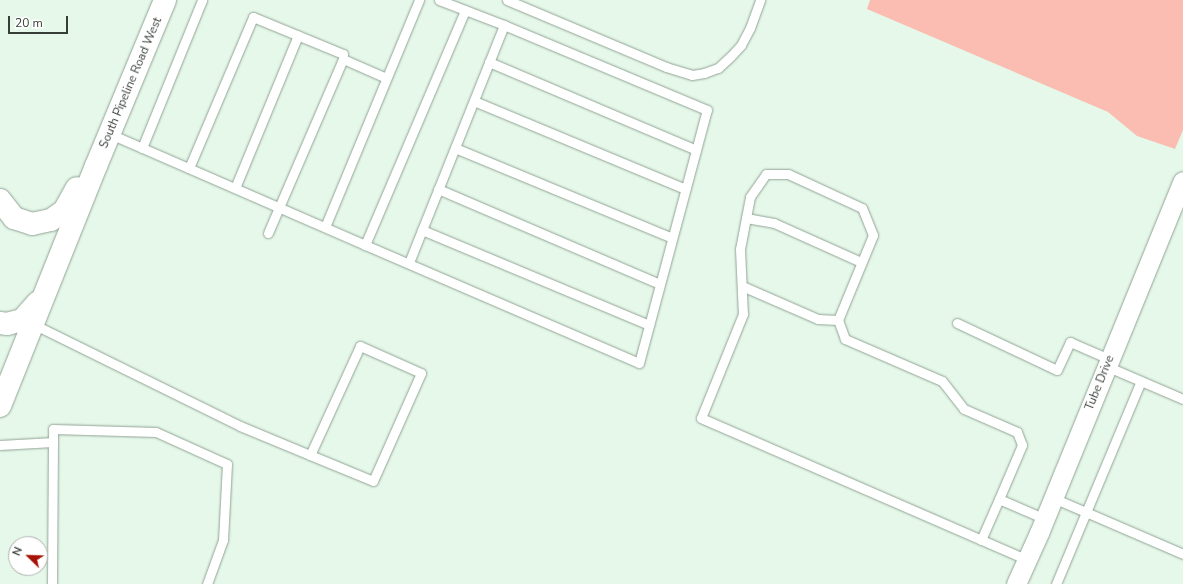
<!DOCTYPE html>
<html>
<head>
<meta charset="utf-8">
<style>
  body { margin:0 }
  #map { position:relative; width:1183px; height:584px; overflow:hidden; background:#e5f8e9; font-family:"Nunito Sans",sans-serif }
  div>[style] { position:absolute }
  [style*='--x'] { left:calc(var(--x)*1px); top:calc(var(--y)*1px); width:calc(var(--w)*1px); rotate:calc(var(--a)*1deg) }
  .green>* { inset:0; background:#fbbdb2 }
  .roads { filter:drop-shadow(0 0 1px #91a395) drop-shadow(0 0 1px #91a395) }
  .lane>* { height:9px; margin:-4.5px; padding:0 4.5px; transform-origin:4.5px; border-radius:4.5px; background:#fff }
  .street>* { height:19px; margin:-9.5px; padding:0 9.5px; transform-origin:9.5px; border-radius:9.5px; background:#fff }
  .secondary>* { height:22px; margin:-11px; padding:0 11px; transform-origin:11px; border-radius:11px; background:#fff }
  .primary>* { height:22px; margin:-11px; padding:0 11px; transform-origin:11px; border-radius:11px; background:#fff }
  span { translate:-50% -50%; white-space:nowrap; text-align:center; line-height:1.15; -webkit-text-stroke:3px #fff; paint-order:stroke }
  .street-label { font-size:12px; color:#363e38 }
  .north { position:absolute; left:8px; top:536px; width:40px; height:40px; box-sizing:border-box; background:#fff; border:1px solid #afb2af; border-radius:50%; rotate:293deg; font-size:11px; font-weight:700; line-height:16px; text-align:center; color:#363e38 }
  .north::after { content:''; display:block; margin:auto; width:14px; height:18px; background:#a61207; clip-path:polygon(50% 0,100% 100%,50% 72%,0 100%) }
  .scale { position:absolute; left:8px; top:16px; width:60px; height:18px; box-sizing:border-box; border:2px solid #363e38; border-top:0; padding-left:5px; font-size:12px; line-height:14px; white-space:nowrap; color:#363e38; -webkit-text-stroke:3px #fff; paint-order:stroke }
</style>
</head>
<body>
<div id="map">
  <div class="green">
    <i style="clip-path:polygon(870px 0,1183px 0,1183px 130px,1175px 149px,1137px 136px,1108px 112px,867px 9px)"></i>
  </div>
  <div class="roads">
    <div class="lane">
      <i style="--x:439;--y:0;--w:70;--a:21"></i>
      <i style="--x:507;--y:0;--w:173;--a:22.8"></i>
      <i style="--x:666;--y:67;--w:27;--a:17"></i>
      <i style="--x:692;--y:75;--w:12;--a:-9"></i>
      <i style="--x:704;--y:73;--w:15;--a:-20"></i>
      <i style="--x:718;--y:68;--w:16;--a:-43"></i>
      <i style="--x:730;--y:57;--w:16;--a:-47"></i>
      <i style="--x:741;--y:45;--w:19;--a:-62"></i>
      <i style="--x:750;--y:28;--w:30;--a:-70"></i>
      <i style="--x:489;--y:62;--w:225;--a:23"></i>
      <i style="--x:474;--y:101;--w:229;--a:22.6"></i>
      <i style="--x:110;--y:134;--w:278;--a:23.5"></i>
      <i style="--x:365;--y:245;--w:298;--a:23.3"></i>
      <i style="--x:639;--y:363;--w:262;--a:-75"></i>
      <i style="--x:707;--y:110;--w:220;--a:-157.3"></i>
      <i style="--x:504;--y:25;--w:256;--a:111.8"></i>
      <i style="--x:142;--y:148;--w:160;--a:-67.9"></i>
      <i style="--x:455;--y:148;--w:235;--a:22.5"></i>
      <i style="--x:189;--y:168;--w:164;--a:-67"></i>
      <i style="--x:253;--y:17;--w:97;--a:22.3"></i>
      <i style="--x:343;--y:54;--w:5;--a:90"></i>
      <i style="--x:235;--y:188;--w:165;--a:-67.6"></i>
      <i style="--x:438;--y:189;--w:241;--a:23.2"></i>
      <i style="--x:746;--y:218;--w:28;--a:10"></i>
      <i style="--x:774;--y:223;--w:95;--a:24.1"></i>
      <i style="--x:325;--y:227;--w:246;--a:-67.5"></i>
      <i style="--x:422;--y:230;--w:246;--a:22.7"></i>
      <i style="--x:268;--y:233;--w:189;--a:-66.7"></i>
      <i style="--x:343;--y:59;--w:47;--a:23.8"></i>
      <i style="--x:365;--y:245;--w:255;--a:-66.9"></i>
      <i style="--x:742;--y:286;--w:83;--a:23.5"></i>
      <i style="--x:818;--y:319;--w:20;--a:3"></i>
      <i style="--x:957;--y:323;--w:110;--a:25.2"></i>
      <i style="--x:1057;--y:370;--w:31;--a:-65"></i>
      <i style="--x:1070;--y:342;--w:43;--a:23.6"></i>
      <i style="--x:33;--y:324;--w:231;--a:26.2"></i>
      <i style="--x:240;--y:426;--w:76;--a:22.5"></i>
      <i style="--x:310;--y:455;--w:68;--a:22.4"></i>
      <i style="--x:373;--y:481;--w:118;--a:-66"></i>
      <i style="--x:421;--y:373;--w:67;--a:-156.1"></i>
      <i style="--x:360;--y:346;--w:120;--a:114.6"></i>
      <i style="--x:1106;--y:366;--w:84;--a:23.2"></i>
      <i style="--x:0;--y:445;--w:53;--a:-3.2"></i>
      <i style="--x:1053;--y:498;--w:142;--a:23.3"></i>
      <i style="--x:999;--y:499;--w:59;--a:-66.9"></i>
      <i style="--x:1022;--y:445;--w:14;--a:-111"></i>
      <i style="--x:1017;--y:432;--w:58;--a:-156.5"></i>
      <i style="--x:964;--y:409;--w:36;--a:-128"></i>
      <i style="--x:942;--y:381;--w:106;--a:-156.6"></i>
      <i style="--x:845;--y:339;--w:20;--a:-110"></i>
      <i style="--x:838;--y:320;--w:92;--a:-67.6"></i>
      <i style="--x:873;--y:235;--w:29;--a:-112"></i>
      <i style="--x:862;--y:208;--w:81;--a:-155.3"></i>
      <i style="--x:788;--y:174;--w:22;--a:180"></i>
      <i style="--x:766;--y:174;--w:28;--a:125"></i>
      <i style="--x:750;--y:197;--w:53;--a:100.9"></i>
      <i style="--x:740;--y:249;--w:65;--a:87.4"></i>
      <i style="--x:743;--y:314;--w:112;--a:112"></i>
      <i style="--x:701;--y:418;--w:356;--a:23.5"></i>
      <i style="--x:981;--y:540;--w:45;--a:-66.3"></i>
      <i style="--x:999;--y:499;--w:50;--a:23.5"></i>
      <i style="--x:52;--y:584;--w:155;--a:-89.6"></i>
      <i style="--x:53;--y:429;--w:103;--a:1.7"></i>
      <i style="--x:156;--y:432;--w:78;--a:24.3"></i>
      <i style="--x:227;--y:464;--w:76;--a:93"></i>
      <i style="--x:223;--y:540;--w:47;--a:110"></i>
      <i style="--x:1056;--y:584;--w:220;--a:-67.3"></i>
    </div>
    <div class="street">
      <i style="--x:1016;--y:584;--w:56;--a:-65.7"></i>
      <i style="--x:1039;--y:533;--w:380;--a:-67.8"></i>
    </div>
    <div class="secondary">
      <i style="--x:96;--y:166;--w:180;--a:-67.4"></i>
    </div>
    <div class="primary">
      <i style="--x:0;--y:200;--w:23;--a:52"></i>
      <i style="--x:14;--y:218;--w:19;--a:18"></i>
      <i style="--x:32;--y:224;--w:19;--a:-12"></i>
      <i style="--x:51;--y:220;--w:16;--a:-35"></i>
      <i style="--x:64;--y:211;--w:26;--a:-61"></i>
      <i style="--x:0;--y:323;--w:7;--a:8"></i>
      <i style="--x:7;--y:324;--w:16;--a:-15"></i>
      <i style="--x:22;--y:320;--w:24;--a:-48"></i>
      <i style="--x:0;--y:406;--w:258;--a:-68.2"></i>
    </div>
  </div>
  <div class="street-label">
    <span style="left:131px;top:83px;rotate:-67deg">South Pipeline Road West</span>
    <span style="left:1100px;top:383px;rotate:-68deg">Tube Drive</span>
  </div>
  <div class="north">N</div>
  <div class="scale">20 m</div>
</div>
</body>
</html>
